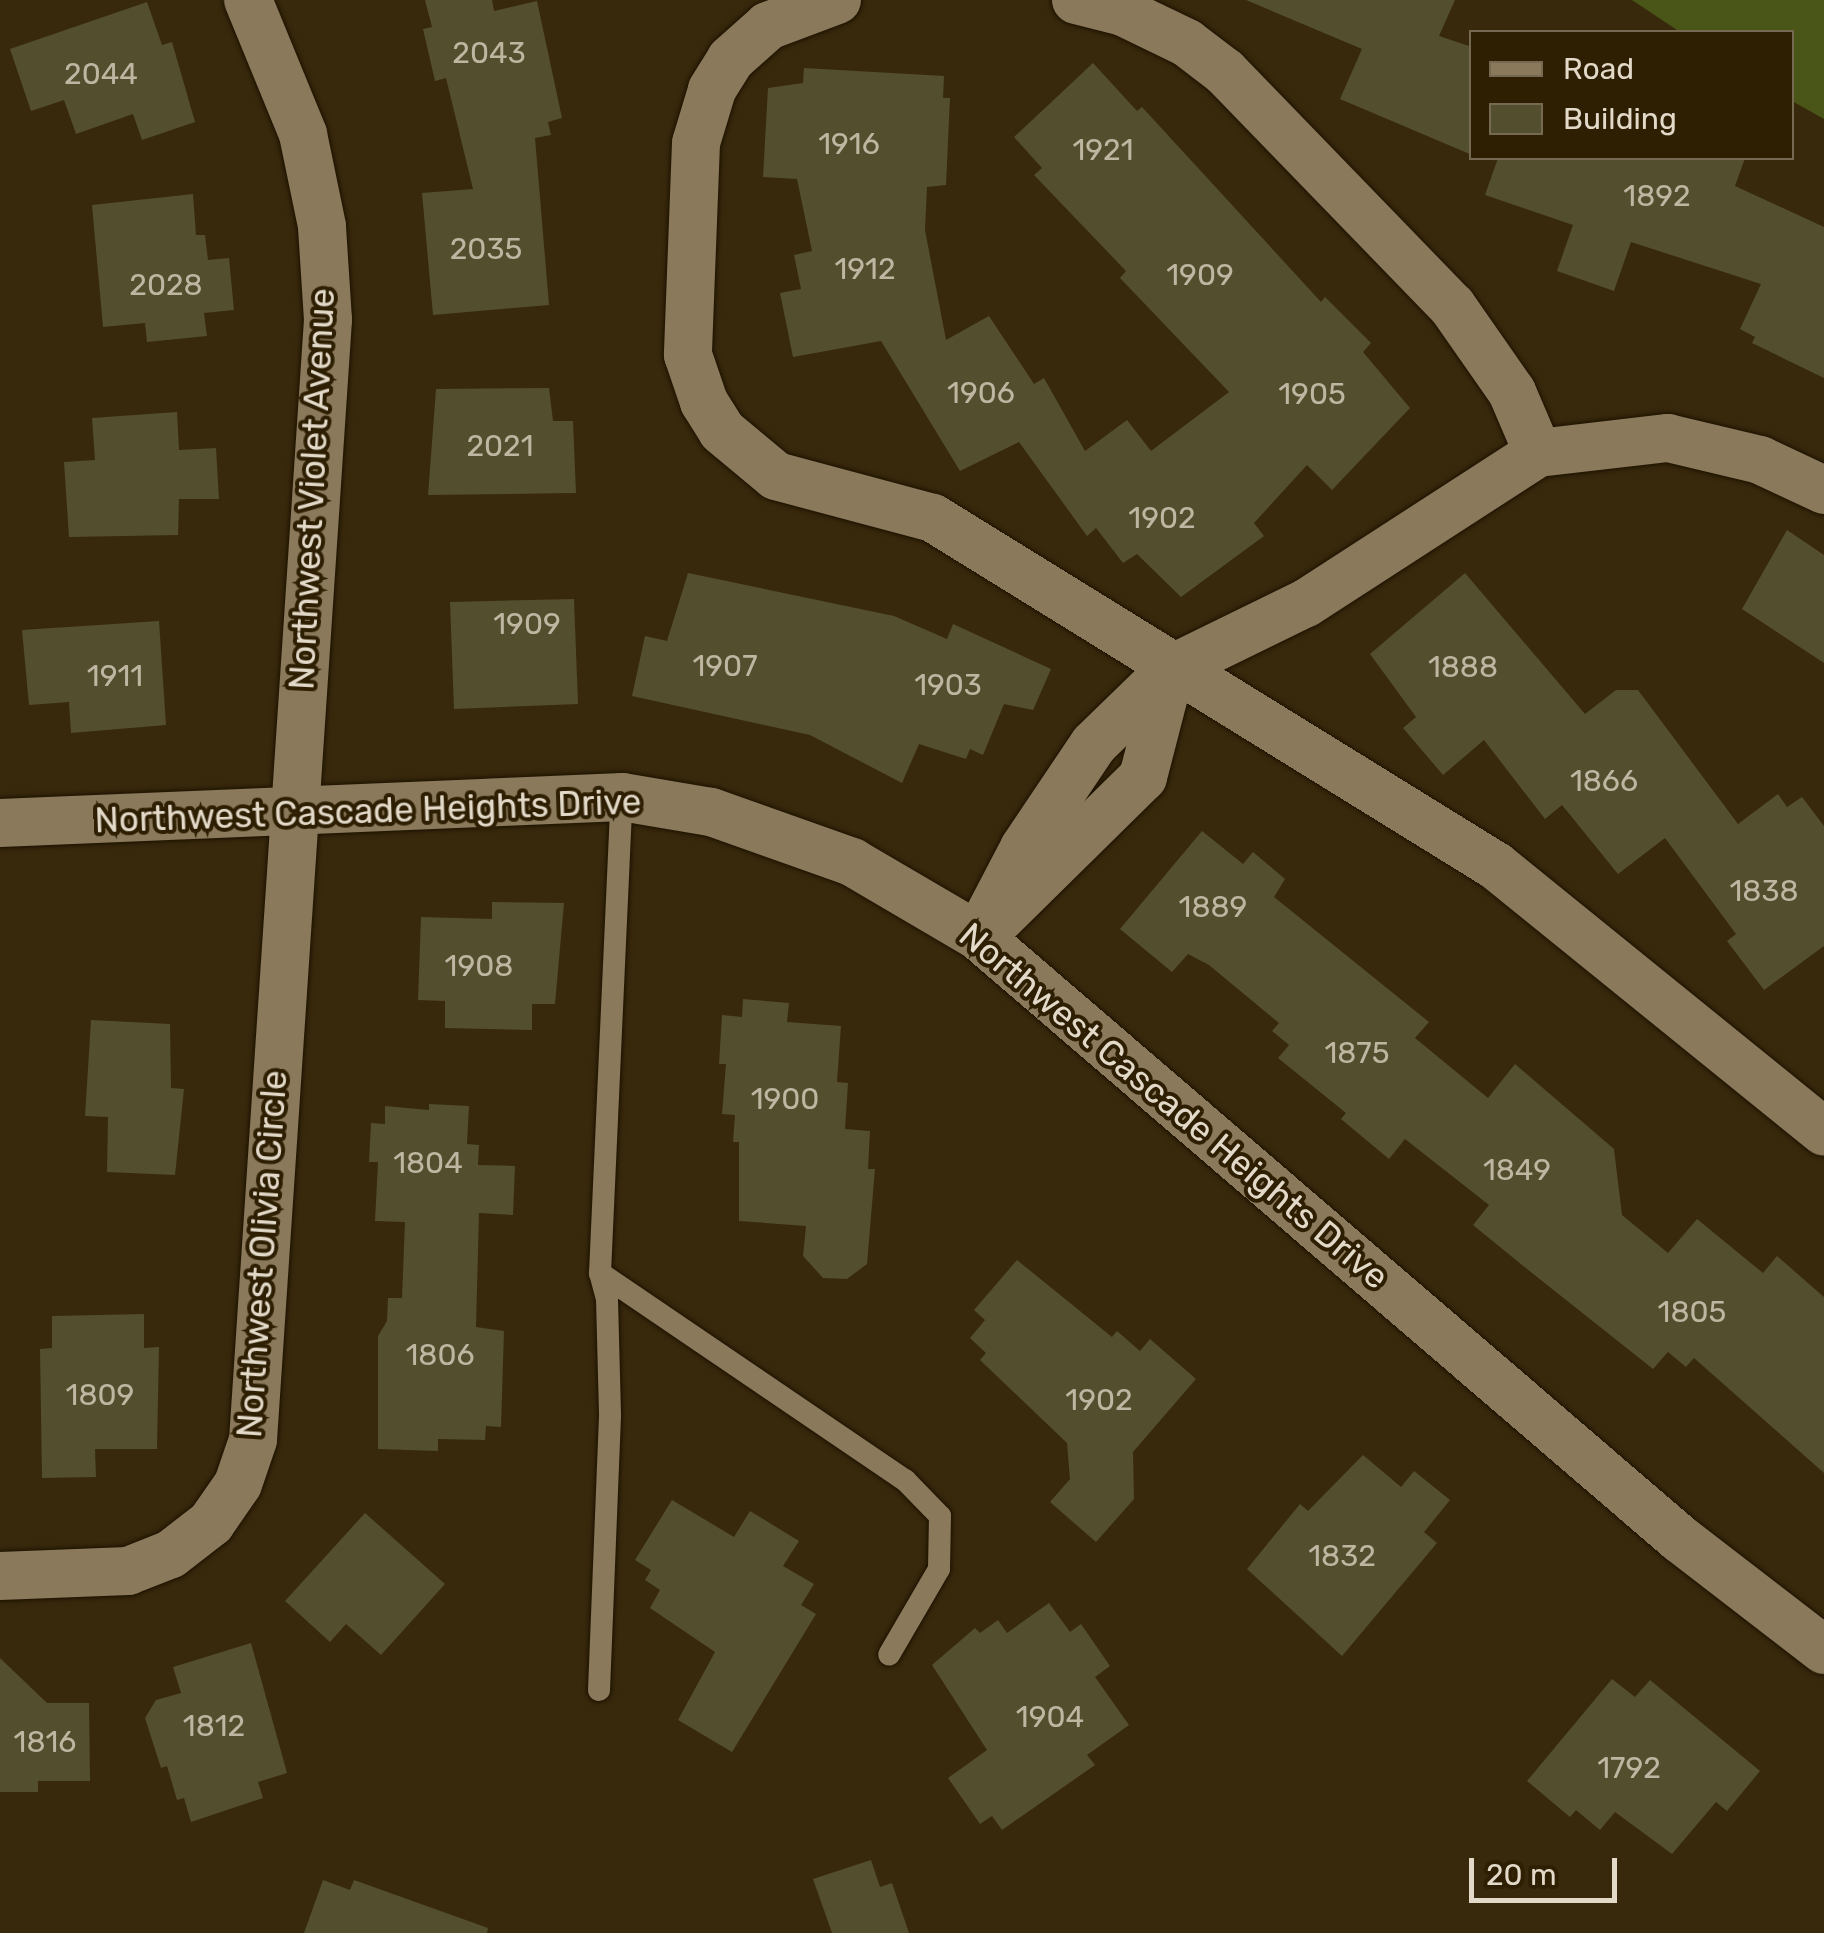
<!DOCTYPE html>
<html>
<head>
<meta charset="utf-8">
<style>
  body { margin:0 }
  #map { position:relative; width:1824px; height:1933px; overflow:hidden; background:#38290c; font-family:Rubik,sans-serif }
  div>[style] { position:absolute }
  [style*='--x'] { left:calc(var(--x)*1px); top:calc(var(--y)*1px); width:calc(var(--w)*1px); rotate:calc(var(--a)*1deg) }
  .water>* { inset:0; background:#495617 }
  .building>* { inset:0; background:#534e2e }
  .roads { filter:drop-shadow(0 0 2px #1d1200) drop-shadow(0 0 2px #1d1200) }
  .lane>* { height:22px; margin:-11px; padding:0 11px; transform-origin:11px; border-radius:11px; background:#8a795b }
  .street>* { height:48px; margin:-24px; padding:0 24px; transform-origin:24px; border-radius:24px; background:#8a795b }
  span { translate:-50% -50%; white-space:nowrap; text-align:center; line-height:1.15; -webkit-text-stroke:8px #2e1f03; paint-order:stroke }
  .number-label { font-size:30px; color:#bfb6a2 }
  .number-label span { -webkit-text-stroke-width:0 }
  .street-label { font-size:35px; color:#e3d9c9 }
  .legend { position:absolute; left:1469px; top:30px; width:325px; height:130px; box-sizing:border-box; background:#2e1f03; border:2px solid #766952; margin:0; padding:12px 18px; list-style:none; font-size:30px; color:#e3d9c9 }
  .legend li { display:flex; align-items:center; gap:20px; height:50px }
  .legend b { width:50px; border:2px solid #766952 }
  .scale { position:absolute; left:1469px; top:1858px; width:148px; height:45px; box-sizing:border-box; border:5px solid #e3d9c9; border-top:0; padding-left:12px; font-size:30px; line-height:35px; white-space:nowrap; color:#e3d9c9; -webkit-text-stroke:8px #2e1f03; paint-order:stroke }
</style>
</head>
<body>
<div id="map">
  <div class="water">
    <i style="clip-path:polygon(1632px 0,1824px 0,1824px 119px,1792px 101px,1792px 32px,1680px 32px)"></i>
  </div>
  <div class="building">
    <i style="clip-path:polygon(425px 0,492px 0,494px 11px,537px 1px,562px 118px,548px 122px,551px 135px,535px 138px,549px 305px,433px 315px,422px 193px,473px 189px,446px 78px,435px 81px,423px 29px,432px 27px)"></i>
    <i style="clip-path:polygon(1246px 0,1455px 0,1439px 36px,1472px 47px,1472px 155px,1340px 99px,1362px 49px)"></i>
    <i style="clip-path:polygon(147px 2px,162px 45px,172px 42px,195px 122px,142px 140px,133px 114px,76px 134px,64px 100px,31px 111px,10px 49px)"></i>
    <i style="clip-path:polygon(1093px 63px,1137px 111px,1142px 107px,1321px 302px,1325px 297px,1371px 343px,1363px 352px,1410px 408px,1332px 490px,1307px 465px,1254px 523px,1264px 536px,1181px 597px,1137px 554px,1123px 563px,1096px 528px,1087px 536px,1019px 442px,960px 471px,881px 341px,793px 357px,780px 293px,801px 289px,794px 255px,812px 251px,797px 179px,763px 177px,768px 88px,803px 83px,804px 68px,944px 76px,943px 98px,950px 98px,946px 185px,927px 187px,925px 230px,946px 340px,989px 316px,1034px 384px,1044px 378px,1085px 451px,1127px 420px,1151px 451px,1229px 392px,1120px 278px,1126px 271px,1034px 175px,1042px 168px,1014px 137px)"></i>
    <i style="clip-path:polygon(1498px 158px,1745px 158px,1735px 186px,1824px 227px,1824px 378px,1752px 343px,1755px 337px,1740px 329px,1761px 284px,1631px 242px,1614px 291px,1557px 271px,1573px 225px,1485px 195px)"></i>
    <i style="clip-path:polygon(193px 194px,196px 235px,205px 235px,208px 260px,229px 258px,234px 310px,204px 313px,207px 336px,147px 342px,145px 323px,103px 327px,92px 205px)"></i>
    <i style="clip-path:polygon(549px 388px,553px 421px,573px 421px,576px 493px,428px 495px,436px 389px)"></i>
    <i style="clip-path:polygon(177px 412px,179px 450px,216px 448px,219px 499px,179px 499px,178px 535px,69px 537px,64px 462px,95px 460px,92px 418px)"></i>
    <i style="clip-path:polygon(1787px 530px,1824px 555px,1824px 663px,1742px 609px)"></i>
    <i style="clip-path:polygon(688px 573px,894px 616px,947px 639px,953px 624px,1051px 669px,1033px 710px,1004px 704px,983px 755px,970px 749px,966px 759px,919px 744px,902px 783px,810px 735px,632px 696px,645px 636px,667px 641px)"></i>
    <i style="clip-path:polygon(1465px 573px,1585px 714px,1616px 690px,1638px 690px,1738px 824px,1778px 794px,1787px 807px,1802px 797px,1824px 826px,1824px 946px,1764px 990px,1727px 941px,1736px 934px,1665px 838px,1618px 874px,1562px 805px,1545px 819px,1484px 740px,1443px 775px,1403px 728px,1416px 717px,1370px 654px)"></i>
    <i style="clip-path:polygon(574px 599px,578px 704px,454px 709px,450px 602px)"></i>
    <i style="clip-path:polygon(159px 621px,166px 725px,71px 733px,69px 702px,29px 705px,22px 630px)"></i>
    <i style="clip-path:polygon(1202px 831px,1243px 864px,1253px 852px,1285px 879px,1274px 897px,1429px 1022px,1415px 1038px,1488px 1098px,1515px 1064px,1614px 1149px,1622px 1215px,1668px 1253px,1697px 1219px,1763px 1273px,1777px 1256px,1824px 1297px,1824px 1473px,1694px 1358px,1686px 1367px,1668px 1352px,1653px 1369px,1522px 1265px,1473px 1225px,1489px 1205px,1405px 1139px,1389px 1159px,1341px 1119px,1346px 1113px,1278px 1058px,1289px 1045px,1272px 1031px,1279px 1023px,1209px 965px,1188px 954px,1172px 972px,1120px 929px)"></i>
    <i style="clip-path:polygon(492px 902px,564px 903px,555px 1004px,532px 1004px,532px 1030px,445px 1028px,445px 1001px,418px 1000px,421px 917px,492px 919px)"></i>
    <i style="clip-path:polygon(743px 999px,789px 1003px,787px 1022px,841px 1026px,837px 1082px,848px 1083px,845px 1129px,870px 1131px,868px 1169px,875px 1169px,867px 1264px,847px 1279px,823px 1278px,803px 1256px,806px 1226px,739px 1221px,739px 1142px,733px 1142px,735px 1115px,722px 1114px,726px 1064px,719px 1064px,722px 1015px,742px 1017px)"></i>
    <i style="clip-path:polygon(91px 1020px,170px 1024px,171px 1088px,184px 1089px,175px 1175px,107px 1172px,108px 1117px,85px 1116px)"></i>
    <i style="clip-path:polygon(429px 1104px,469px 1106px,467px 1144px,479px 1145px,478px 1165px,515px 1166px,513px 1215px,479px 1213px,476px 1327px,504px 1331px,501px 1427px,486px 1426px,485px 1440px,438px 1439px,438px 1451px,378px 1449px,378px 1336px,387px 1321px,388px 1298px,402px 1298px,405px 1222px,375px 1221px,378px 1162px,369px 1162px,371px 1123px,385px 1124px,385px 1106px,429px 1110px)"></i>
    <i style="clip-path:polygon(1017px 1260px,1112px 1337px,1117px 1331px,1140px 1351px,1150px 1339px,1196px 1379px,1133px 1452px,1134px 1499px,1096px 1542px,1050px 1502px,1070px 1479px,1067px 1443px,980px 1360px,986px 1353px,970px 1338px,985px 1320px,974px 1310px)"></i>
    <i style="clip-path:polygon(144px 1314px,144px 1348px,159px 1347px,157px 1449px,95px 1449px,96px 1477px,42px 1478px,40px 1349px,52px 1348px,52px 1316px)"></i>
    <i style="clip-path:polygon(1363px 1455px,1401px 1487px,1414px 1471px,1450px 1500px,1424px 1532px,1437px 1543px,1342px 1656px,1247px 1569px,1300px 1504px,1308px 1511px)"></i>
    <i style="clip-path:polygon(672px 1500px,734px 1537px,750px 1511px,799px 1541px,783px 1566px,814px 1584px,801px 1605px,816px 1614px,732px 1752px,678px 1720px,715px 1652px,650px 1608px,660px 1590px,645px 1580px,651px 1570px,635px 1560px)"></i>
    <i style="clip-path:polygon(365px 1513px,445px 1584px,381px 1655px,346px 1624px,330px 1642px,285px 1601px)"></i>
    <i style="clip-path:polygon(1049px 1603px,1070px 1632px,1081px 1624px,1110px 1666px,1095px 1677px,1129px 1725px,1087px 1755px,1095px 1765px,1002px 1830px,992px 1816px,980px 1824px,948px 1778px,987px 1750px,932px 1665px,975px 1628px,980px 1633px,998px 1620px,1007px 1633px)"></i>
    <i style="clip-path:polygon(251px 1643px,287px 1773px,258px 1782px,263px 1798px,191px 1822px,184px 1798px,177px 1800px,167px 1766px,161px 1768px,145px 1718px,156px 1700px,181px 1693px,173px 1667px)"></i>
    <i style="clip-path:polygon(0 1658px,47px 1703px,89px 1703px,90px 1781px,38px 1781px,38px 1792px,0 1792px)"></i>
    <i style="clip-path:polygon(1612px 1679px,1635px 1697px,1650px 1680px,1760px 1771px,1727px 1811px,1716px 1802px,1672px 1854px,1615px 1812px,1600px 1830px,1576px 1810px,1570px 1817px,1527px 1781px)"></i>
    <i style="clip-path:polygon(871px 1860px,880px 1887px,892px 1883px,909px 1933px,832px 1933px,813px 1879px)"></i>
    <i style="clip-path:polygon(323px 1880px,350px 1890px,354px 1880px,488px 1928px,487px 1933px,304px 1933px)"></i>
  </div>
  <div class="roads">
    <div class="lane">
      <i style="--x:600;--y:1273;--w:369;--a:34.2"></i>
      <i style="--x:905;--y:1480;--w:50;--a:45.8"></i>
      <i style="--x:940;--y:1516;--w:53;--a:91.1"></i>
      <i style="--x:939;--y:1569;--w:99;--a:120.2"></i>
      <i style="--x:599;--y:1690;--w:276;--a:-87.7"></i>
      <i style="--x:610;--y:1414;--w:115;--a:-91.5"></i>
      <i style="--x:607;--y:1299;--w:27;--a:-105"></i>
      <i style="--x:600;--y:1273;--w:477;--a:-87.4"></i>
    </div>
    <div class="street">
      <i style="--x:837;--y:0;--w:74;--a:159.4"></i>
      <i style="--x:768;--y:26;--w:50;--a:138.3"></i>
      <i style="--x:731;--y:59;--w:36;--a:122"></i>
      <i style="--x:712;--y:90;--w:55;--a:106.8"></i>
      <i style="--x:696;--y:143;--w:212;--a:92.2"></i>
      <i style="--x:688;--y:355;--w:50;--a:71.2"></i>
      <i style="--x:704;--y:402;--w:34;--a:58"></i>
      <i style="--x:722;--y:431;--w:70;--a:39.8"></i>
      <i style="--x:776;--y:476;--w:163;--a:15"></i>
      <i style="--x:933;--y:518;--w:662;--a:31.72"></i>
      <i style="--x:1496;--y:866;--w:422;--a:39"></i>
      <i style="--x:1076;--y:0;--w:49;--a:14.3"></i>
      <i style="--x:1123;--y:12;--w:71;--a:25.8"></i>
      <i style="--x:1187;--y:43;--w:48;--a:37.3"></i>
      <i style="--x:1225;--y:72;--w:326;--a:45.9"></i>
      <i style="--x:1452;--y:306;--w:105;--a:55.1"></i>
      <i style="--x:1512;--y:392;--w:66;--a:66.9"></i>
      <i style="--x:0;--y:823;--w:623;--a:-2.39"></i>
      <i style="--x:622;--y:797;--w:90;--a:9.6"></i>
      <i style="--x:711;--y:812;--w:150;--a:19.5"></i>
      <i style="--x:852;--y:862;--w:146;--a:30.4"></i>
      <i style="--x:978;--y:936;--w:925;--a:40.66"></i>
      <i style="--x:1680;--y:1539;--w:182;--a:37.6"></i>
      <i style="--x:997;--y:921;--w:205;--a:-44.6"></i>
      <i style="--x:1143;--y:777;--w:112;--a:-75.5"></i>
      <i style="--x:978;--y:936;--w:99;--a:-62.4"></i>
      <i style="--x:1024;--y:848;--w:125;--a:-56.1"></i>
      <i style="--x:1094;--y:744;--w:107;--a:-44.2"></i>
      <i style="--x:1171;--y:669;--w:150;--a:-26.1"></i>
      <i style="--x:1306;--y:603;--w:276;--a:-32.9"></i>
      <i style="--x:1538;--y:453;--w:131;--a:-6.6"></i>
      <i style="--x:1668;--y:438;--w:95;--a:13.4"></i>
      <i style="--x:1760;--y:460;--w:71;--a:25.1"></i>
      <i style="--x:0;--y:1576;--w:128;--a:-2.2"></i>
      <i style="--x:128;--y:1571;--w:46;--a:-21.6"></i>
      <i style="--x:171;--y:1554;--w:51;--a:-37.8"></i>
      <i style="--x:211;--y:1523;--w:47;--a:-55.3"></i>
      <i style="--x:238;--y:1484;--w:46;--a:-71.2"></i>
      <i style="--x:253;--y:1440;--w:1123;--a:-86.17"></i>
      <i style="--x:328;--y:320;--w:94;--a:-93.7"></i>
      <i style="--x:322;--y:226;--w:94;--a:-101.7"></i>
      <i style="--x:303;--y:134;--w:145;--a:-112.3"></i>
    </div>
  </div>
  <div class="number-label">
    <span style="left:489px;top:53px">2043</span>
    <span style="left:101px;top:74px">2044</span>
    <span style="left:849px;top:144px">1916</span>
    <span style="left:1103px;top:150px">1921</span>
    <span style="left:1657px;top:196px">1892</span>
    <span style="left:486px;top:249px">2035</span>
    <span style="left:865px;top:269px">1912</span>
    <span style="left:1200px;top:275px">1909</span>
    <span style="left:166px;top:285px">2028</span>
    <span style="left:981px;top:393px">1906</span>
    <span style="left:1312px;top:394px">1905</span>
    <span style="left:500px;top:446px">2021</span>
    <span style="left:1162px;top:518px">1902</span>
    <span style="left:527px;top:624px">1909</span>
    <span style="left:725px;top:666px">1907</span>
    <span style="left:1463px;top:667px">1888</span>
    <span style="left:115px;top:676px">1911</span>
    <span style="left:948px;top:685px">1903</span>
    <span style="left:1604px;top:781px">1866</span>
    <span style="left:1764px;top:891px">1838</span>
    <span style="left:1213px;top:907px">1889</span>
    <span style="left:479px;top:966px">1908</span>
    <span style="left:1357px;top:1053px">1875</span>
    <span style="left:785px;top:1099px">1900</span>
    <span style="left:428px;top:1163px">1804</span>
    <span style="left:1517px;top:1170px">1849</span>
    <span style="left:1692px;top:1312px">1805</span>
    <span style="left:440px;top:1355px">1806</span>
    <span style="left:100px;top:1395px">1809</span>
    <span style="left:1099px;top:1400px">1902</span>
    <span style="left:1342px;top:1556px">1832</span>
    <span style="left:1050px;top:1717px">1904</span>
    <span style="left:214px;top:1726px">1812</span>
    <span style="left:45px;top:1742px">1816</span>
    <span style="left:1629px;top:1768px">1792</span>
  </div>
  <div class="street-label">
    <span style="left:312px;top:489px;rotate:-87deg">Northwest Violet Avenue</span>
    <span style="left:368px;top:811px;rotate:-2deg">Northwest Cascade Heights Drive</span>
    <span style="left:1174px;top:1106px;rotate:40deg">Northwest Cascade Heights Drive</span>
    <span style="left:262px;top:1254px;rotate:-86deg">Northwest Olivia Circle</span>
  </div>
  <ul class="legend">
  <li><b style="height:12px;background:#8a795b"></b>Road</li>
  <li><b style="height:28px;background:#534e2e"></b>Building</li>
  </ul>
  <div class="scale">20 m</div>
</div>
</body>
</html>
